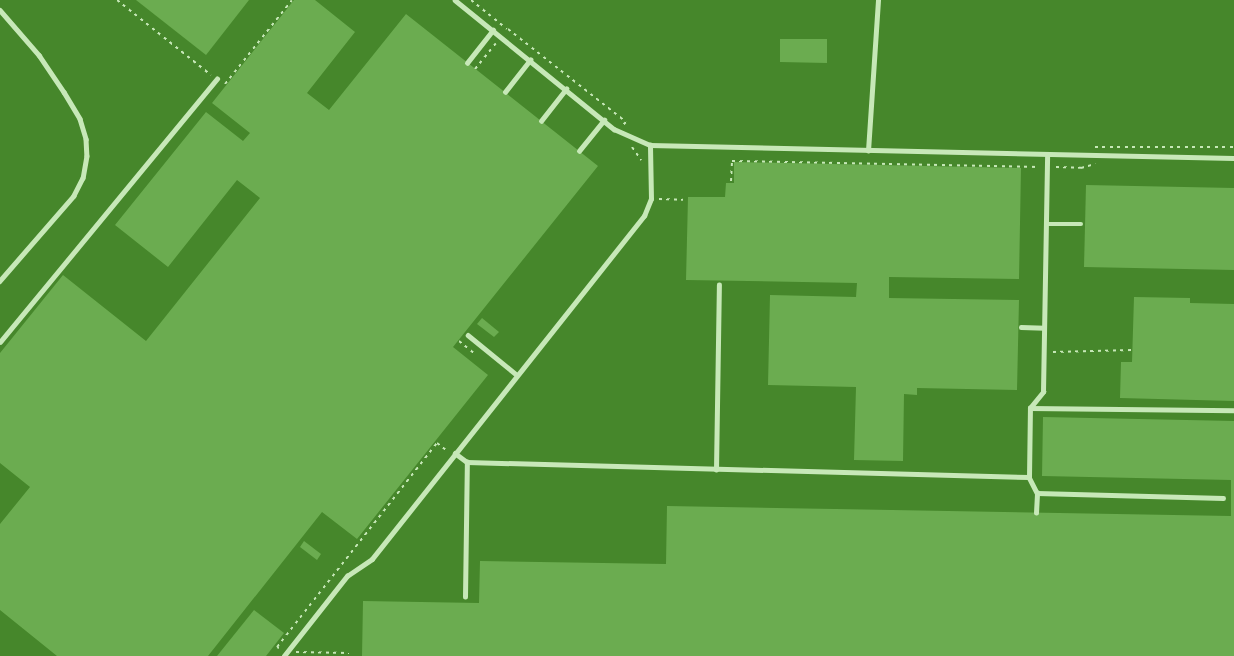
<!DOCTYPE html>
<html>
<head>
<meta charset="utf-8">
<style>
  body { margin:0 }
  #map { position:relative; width:1234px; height:656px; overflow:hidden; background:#46872b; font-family:Raleway,sans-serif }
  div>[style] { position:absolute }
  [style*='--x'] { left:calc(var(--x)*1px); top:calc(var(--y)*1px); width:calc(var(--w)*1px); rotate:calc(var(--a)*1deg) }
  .building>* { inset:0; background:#6bac50 }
  .path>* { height:2px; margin-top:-1px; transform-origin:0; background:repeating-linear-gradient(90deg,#c7e8b8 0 3px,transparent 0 7.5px) }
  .lane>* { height:4.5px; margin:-2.25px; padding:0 2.25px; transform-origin:2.25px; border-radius:2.25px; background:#c7e8b8 }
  span { translate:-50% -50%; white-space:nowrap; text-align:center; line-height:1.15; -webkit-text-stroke:6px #46872b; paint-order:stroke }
</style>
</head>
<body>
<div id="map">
  <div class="building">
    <i style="clip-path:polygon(136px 0,249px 0,206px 55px)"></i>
    <i style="clip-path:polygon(294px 0,315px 0,355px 32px,307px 93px,329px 110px,406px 14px,598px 166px,453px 347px,488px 375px,357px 539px,322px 512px,208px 656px,57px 656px,0 610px,0 524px,30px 487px,0 463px,0 353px,63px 275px,146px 341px,260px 198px,237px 180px,168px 267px,115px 225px,206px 112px,243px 141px,250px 133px,212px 103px)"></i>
    <i style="clip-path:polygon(780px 39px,827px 39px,827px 63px,780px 62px)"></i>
    <i style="clip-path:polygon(734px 162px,1021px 168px,1019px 279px,889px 277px,889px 298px,1019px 300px,1017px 390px,917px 388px,917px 395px,904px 394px,903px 461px,854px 460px,856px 387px,768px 385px,770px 295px,856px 297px,857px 283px,686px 280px,688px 197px,725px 197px,726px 183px,734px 183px)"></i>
    <i style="clip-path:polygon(1086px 185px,1234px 188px,1234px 270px,1084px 267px)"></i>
    <i style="clip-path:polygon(1134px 297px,1190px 298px,1190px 303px,1234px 304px,1234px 401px,1120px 398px,1121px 362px,1132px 362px)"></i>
    <i style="clip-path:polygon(482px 318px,499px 332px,494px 337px,477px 324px)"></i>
    <i style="clip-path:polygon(1043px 417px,1234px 421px,1234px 656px,362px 656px,363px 601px,479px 603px,480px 561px,666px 564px,667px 506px,1231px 516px,1231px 480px,1042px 476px)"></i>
    <i style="clip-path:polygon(304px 541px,321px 554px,317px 560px,300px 547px)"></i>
    <i style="clip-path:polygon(254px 610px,284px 633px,266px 656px,217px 656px)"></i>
  </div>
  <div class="path">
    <i style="--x:117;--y:0;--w:120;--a:38.6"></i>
    <i style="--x:471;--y:0;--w:46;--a:38.9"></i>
    <i style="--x:508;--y:29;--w:150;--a:38.2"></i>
    <i style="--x:626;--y:122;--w:4;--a:135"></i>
    <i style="--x:475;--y:69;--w:33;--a:-51"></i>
    <i style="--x:225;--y:84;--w:107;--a:-51.4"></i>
    <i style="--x:632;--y:147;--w:16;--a:55"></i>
    <i style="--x:1095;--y:147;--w:139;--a:0"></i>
    <i style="--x:1056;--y:167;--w:25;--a:2"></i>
    <i style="--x:1081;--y:168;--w:15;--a:-16"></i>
    <i style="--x:731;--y:181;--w:20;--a:-87"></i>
    <i style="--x:732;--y:161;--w:307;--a:1.1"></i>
    <i style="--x:659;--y:199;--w:24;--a:2"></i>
    <i style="--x:459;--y:341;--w:19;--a:39"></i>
    <i style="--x:1053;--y:352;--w:79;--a:-1.5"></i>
    <i style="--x:279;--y:648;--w:2;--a:-153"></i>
    <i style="--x:277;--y:647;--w:259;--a:-51.9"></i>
    <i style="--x:437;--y:443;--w:11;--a:38"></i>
    <i style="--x:296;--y:652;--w:53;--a:1.1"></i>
  </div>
  <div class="lane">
    <i style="--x:455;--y:0;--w:205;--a:39.1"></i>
    <i style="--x:614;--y:129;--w:39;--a:24"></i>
    <i style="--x:650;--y:145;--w:584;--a:1.28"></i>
    <i style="--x:0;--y:10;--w:60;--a:49.1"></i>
    <i style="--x:39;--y:55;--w:45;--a:56"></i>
    <i style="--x:64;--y:92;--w:31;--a:59"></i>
    <i style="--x:80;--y:119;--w:21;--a:73"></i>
    <i style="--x:86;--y:139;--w:17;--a:87"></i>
    <i style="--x:87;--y:156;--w:22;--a:100"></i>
    <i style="--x:83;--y:178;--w:20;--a:117"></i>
    <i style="--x:74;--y:196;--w:113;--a:131"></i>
    <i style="--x:467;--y:63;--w:42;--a:-51.8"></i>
    <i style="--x:505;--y:92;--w:41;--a:-52"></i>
    <i style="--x:541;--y:121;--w:41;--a:-52"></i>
    <i style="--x:579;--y:151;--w:40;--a:-51"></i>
    <i style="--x:868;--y:151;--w:151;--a:-86.2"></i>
    <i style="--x:1046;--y:224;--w:35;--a:0"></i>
    <i style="--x:1021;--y:327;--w:23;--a:2"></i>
    <i style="--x:468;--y:335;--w:63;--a:39.2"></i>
    <i style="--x:0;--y:342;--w:341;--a:-50.5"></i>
    <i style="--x:1030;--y:408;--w:204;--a:0.6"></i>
    <i style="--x:455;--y:453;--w:15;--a:37"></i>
    <i style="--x:467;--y:462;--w:562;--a:1.53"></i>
    <i style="--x:1029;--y:477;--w:18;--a:63"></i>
    <i style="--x:1037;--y:493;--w:186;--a:1.5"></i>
    <i style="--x:716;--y:470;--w:185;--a:-89.1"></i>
    <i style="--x:1029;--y:477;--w:69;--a:-89.2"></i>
    <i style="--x:1030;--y:408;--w:21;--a:-51"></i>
    <i style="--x:1043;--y:392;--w:236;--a:-89"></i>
    <i style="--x:1036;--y:513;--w:20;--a:-87"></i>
    <i style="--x:465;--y:597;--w:135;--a:-89.2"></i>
    <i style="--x:284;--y:656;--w:102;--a:-51.8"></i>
    <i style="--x:347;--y:576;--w:30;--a:-34"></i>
    <i style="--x:372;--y:559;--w:438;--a:-51.6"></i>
    <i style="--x:644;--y:216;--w:18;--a:-68"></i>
    <i style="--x:651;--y:199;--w:54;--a:-91.1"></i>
  </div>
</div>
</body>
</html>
